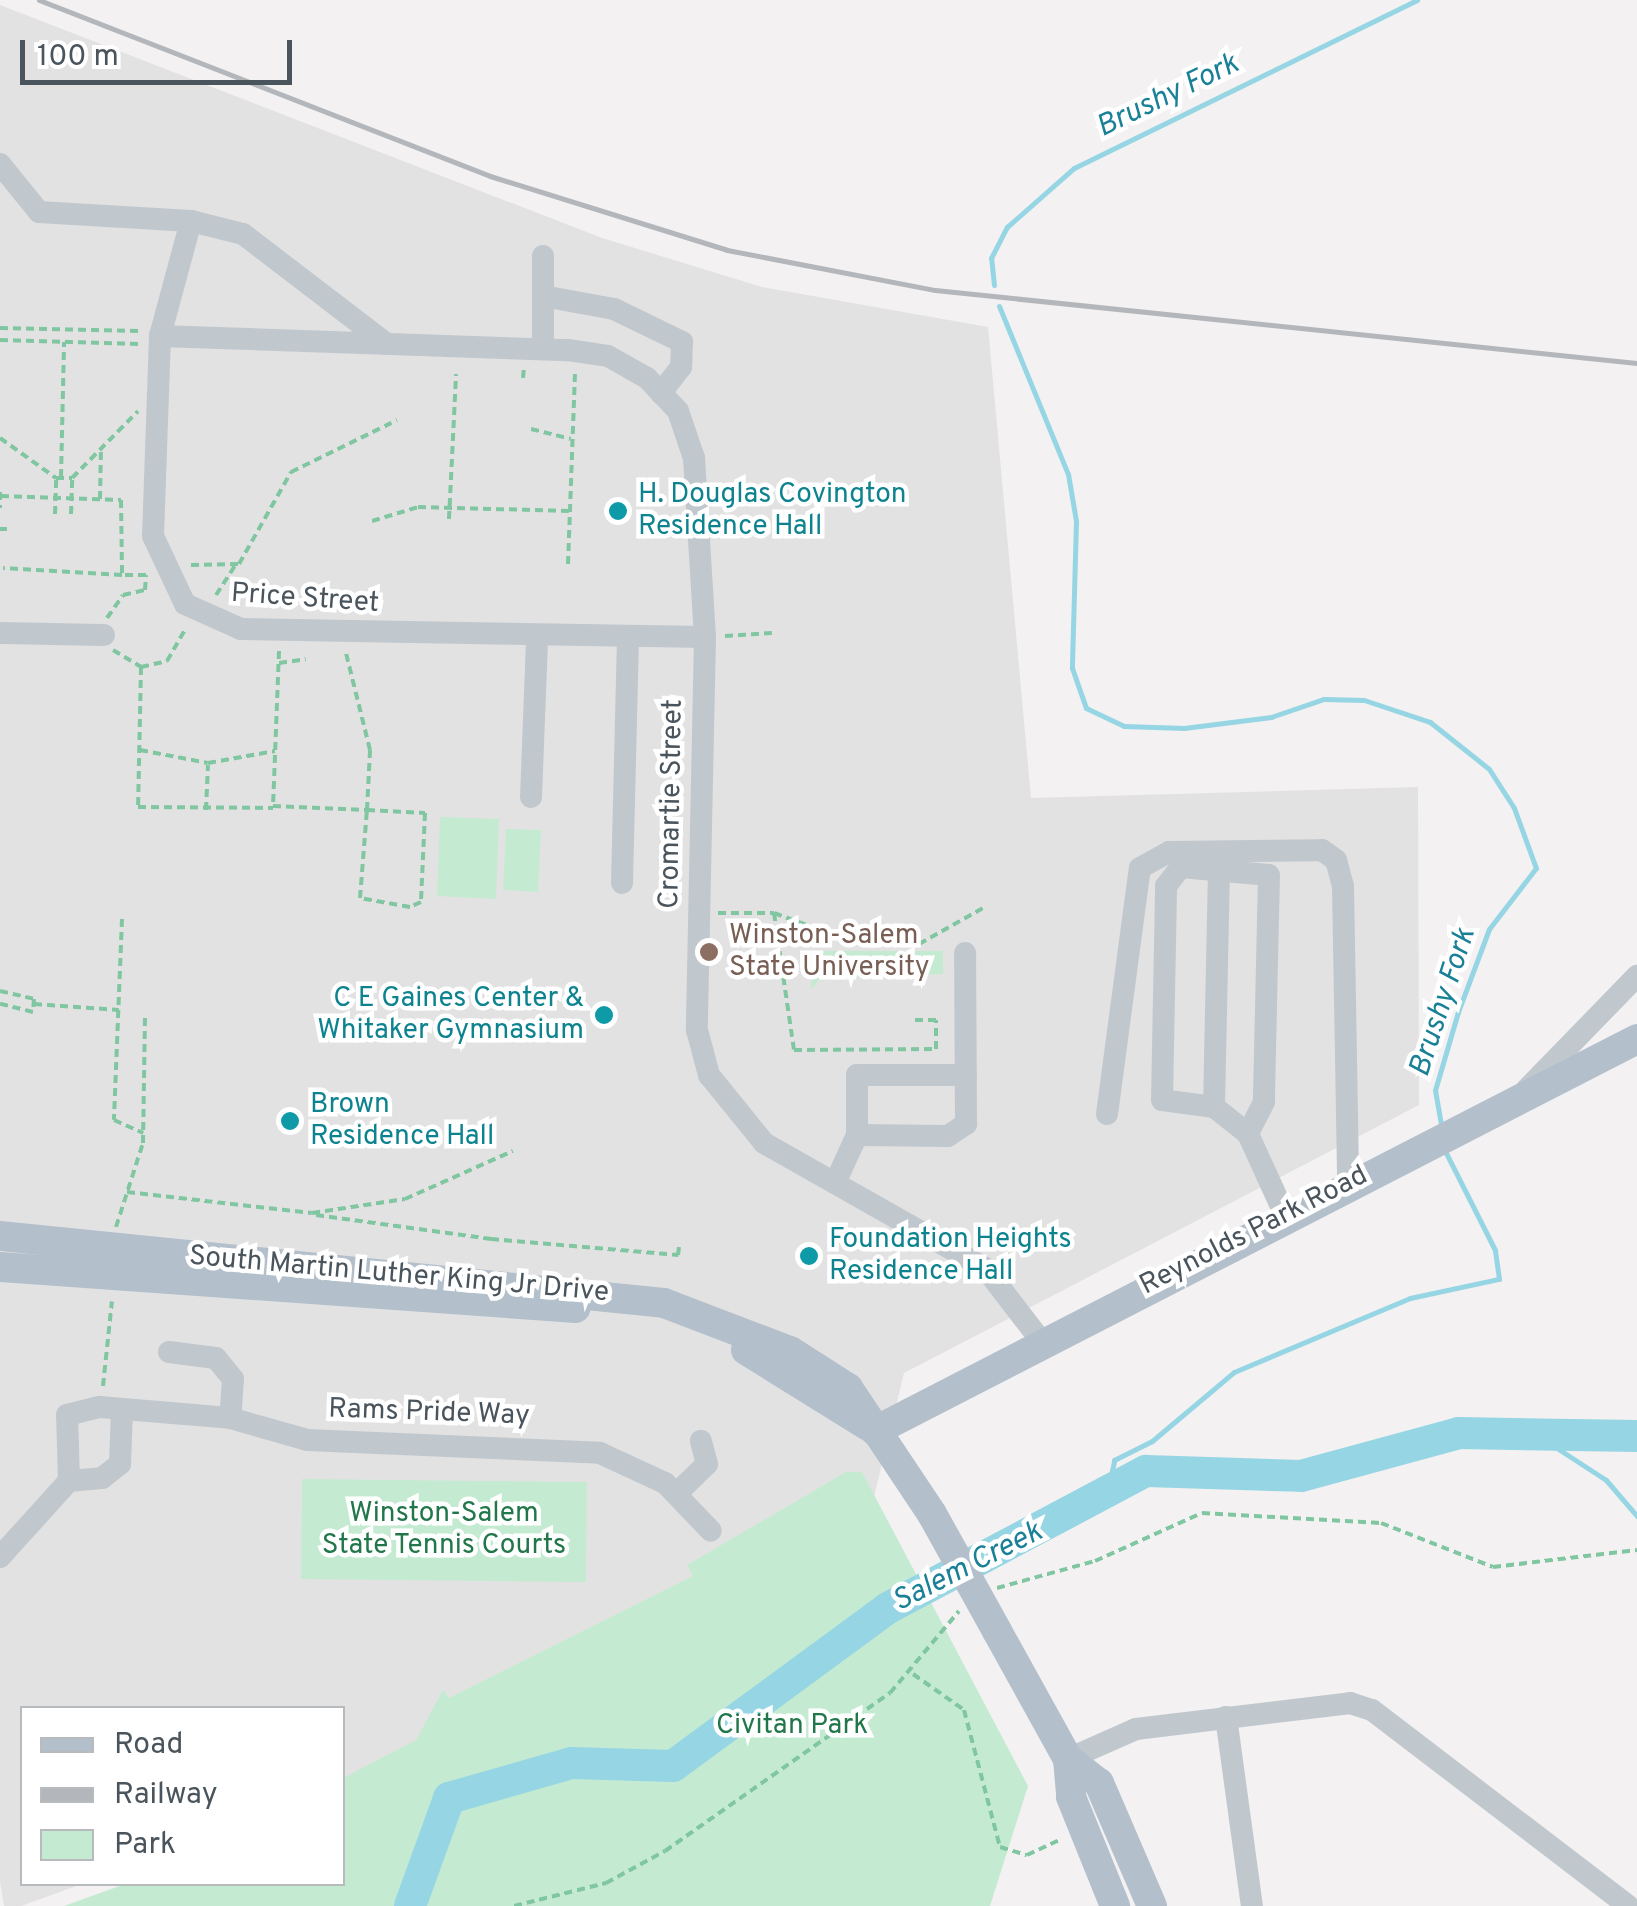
<!DOCTYPE html>
<html>
<head>
<meta charset="utf-8">
<style>
  body { margin:0 }
  #map { position:relative; width:1637px; height:1906px; overflow:hidden; background:#f3f1f1; font-family:Overpass,sans-serif }
  div>[style] { position:absolute }
  [style*='--x'] { left:calc(var(--x)*1px); top:calc(var(--y)*1px); width:calc(var(--w)*1px); rotate:calc(var(--a)*1deg) }
  .education>* { inset:0; background:#e3e2e2 }
  .green>* { inset:0; background:#c4ebd2 }
  .stream>* { height:5px; margin:-2.5px; padding:0 2.5px; transform-origin:2.5px; border-radius:2.5px; background:#96d5e3 }
  .river>* { height:32px; margin:-16px; padding:0 16px; transform-origin:16px; border-radius:16px; background:#96d5e3 }
  .path>* { height:4px; margin-top:-2px; transform-origin:0; background:repeating-linear-gradient(90deg,#7fc6a1 0 8px,transparent 0 13px) }
  .minor>* { height:22px; margin:-11px; padding:0 11px; transform-origin:11px; border-radius:11px; background:#c0c8ce }
  .major>* { height:30px; margin:-15px; padding:0 15px; transform-origin:15px; border-radius:15px; background:#b3c0cc }
  .rail>* { height:5px; margin:-2.5px; padding:0 2.5px; transform-origin:2.5px; border-radius:2.5px; background:#b3b6ba }
  .major-bridge>* { height:30px; margin:-15px; padding:0 15px; transform-origin:15px; border-radius:15px; background:#b3c0cc }
  .dots>* { width:28px; height:28px; translate:-50% -50%; box-sizing:border-box; border:5px solid #fff; border-radius:50% }
  span { translate:-50% -50%; white-space:nowrap; text-align:center; line-height:1.15; -webkit-text-stroke:9px #fff; paint-order:stroke }
  .culture-label { font-size:28px; color:#0d838f }
  .left { translate:0 -50%; text-align:left }
  .right { translate:-100% -50%; text-align:right }
  .street-label { font-size:28px; color:#4a545c }
  .education-label { font-size:28px; color:#785e54 }
  .park-label { font-size:28px; color:#21774a }
  .water-label { font-size:30px; color:#1a8097; font-style:italic }
  .legend { position:absolute; left:20px; top:1706px; width:325px; height:180px; box-sizing:border-box; background:#fff; border:2px solid #b7bbbe; margin:0; padding:12px 18px; list-style:none; font-size:30px; color:#4a545c }
  .legend li { display:flex; align-items:center; gap:20px; height:50px }
  .legend b { width:50px; border:2px solid #b7bbbe }
  .scale { position:absolute; left:20px; top:40px; width:272px; height:45px; box-sizing:border-box; border:5px solid #4a545c; border-top:0; padding-left:12px; font-size:30px; line-height:35px; white-space:nowrap; color:#4a545c; -webkit-text-stroke:8px #fff; paint-order:stroke }
</style>
</head>
<body>
<div id="map">
  <div class="education">
    <i style="clip-path:polygon(0 5px,602px 238px,762px 287px,988px 327px,1031px 798px,1418px 787px,1419px 1105px,904px 1373px,871px 1509px,343px 1787px,342px 1708px,22px 1708px,22px 1884px,82px 1884px,21px 1906px,4px 1906px,0 1882px)"></i>
  </div>
  <div class="green">
    <i style="clip-path:polygon(440px 817px,499px 819px,496px 899px,437px 896px)"></i>
    <i style="clip-path:polygon(506px 829px,541px 830px,538px 892px,503px 890px)"></i>
    <i style="clip-path:polygon(812px 951px,943px 951px,943px 974px,820px 979px,811px 990px)"></i>
    <i style="clip-path:polygon(846px 1472px,862px 1472px,1028px 1786px,990px 1906px,64px 1906px,125px 1884px,342px 1884px,343px 1778px,416px 1740px,443px 1690px,449px 1698px,693px 1576px,687px 1565px)"></i>
    <i style="clip-path:polygon(302px 1479px,587px 1482px,586px 1582px,301px 1579px)"></i>
  </div>
  <div class="stream">
    <i style="--x:994;--y:285;--w:27;--a:-96"></i>
    <i style="--x:991;--y:258;--w:35;--a:-63"></i>
    <i style="--x:1007;--y:227;--w:89;--a:-41.4"></i>
    <i style="--x:1074;--y:168;--w:382;--a:-26.1"></i>
    <i style="--x:999;--y:306;--w:182;--a:67.7"></i>
    <i style="--x:1068;--y:474;--w:48;--a:80.3"></i>
    <i style="--x:1076;--y:521;--w:147;--a:91.6"></i>
    <i style="--x:1072;--y:668;--w:42;--a:70.7"></i>
    <i style="--x:1086;--y:708;--w:42;--a:25.3"></i>
    <i style="--x:1124;--y:726;--w:60;--a:1.9"></i>
    <i style="--x:1184;--y:728;--w:88;--a:-7.2"></i>
    <i style="--x:1271;--y:717;--w:56;--a:-18.8"></i>
    <i style="--x:1324;--y:699;--w:40;--a:1.4"></i>
    <i style="--x:1364;--y:700;--w:70;--a:18.4"></i>
    <i style="--x:1430;--y:722;--w:75;--a:38.5"></i>
    <i style="--x:1489;--y:769;--w:46;--a:57.3"></i>
    <i style="--x:1514;--y:808;--w:64;--a:69.9"></i>
    <i style="--x:1536;--y:868;--w:77;--a:127.6"></i>
    <i style="--x:1489;--y:929;--w:89;--a:110.5"></i>
    <i style="--x:1458;--y:1012;--w:81;--a:106.4"></i>
    <i style="--x:1435;--y:1090;--w:41;--a:80.1"></i>
    <i style="--x:1526;--y:1428;--w:95;--a:33"></i>
    <i style="--x:1606;--y:1480;--w:48;--a:49.3"></i>
    <i style="--x:1106;--y:1499;--w:40;--a:-78"></i>
    <i style="--x:1114;--y:1460;--w:42;--a:-26.6"></i>
    <i style="--x:1152;--y:1441;--w:107;--a:-40.1"></i>
    <i style="--x:1234;--y:1372;--w:191;--a:-22.8"></i>
    <i style="--x:1410;--y:1298;--w:91;--a:-12.1"></i>
    <i style="--x:1499;--y:1279;--w:29;--a:-98"></i>
    <i style="--x:1495;--y:1250;--w:111;--a:-116.8"></i>
  </div>
  <div class="river">
    <i style="--x:410;--y:1906;--w:115;--a:-70.1"></i>
    <i style="--x:449;--y:1798;--w:128;--a:-15.9"></i>
    <i style="--x:572;--y:1763;--w:101;--a:1.7"></i>
    <i style="--x:673;--y:1766;--w:267;--a:-36.3"></i>
    <i style="--x:888;--y:1608;--w:292;--a:-28"></i>
    <i style="--x:1146;--y:1471;--w:155;--a:1.8"></i>
    <i style="--x:1301;--y:1476;--w:164;--a:-15.2"></i>
    <i style="--x:1459;--y:1433;--w:178;--a:1"></i>
  </div>
  <div class="path">
    <i style="--x:0;--y:328;--w:140;--a:1.2"></i>
    <i style="--x:0;--y:340;--w:140;--a:1.6"></i>
    <i style="--x:523;--y:378;--w:12;--a:-85"></i>
    <i style="--x:531;--y:429;--w:41;--a:14"></i>
    <i style="--x:0;--y:438;--w:69;--a:35.5"></i>
    <i style="--x:61;--y:477;--w:135;--a:-88.7"></i>
    <i style="--x:0;--y:492;--w:16;--a:90"></i>
    <i style="--x:1;--y:496;--w:120;--a:1.9"></i>
    <i style="--x:121;--y:500;--w:75;--a:89.2"></i>
    <i style="--x:122;--y:575;--w:119;--a:-176.6"></i>
    <i style="--x:100;--y:499;--w:50;--a:-88.9"></i>
    <i style="--x:55;--y:514;--w:36;--a:-88"></i>
    <i style="--x:56;--y:478;--w:16;--a:0"></i>
    <i style="--x:71;--y:514;--w:36;--a:-88"></i>
    <i style="--x:72;--y:478;--w:94;--a:-45.4"></i>
    <i style="--x:449;--y:519;--w:145;--a:-87.2"></i>
    <i style="--x:372;--y:521;--w:48;--a:-16.9"></i>
    <i style="--x:418;--y:507;--w:151;--a:1.5"></i>
    <i style="--x:0;--y:529;--w:7;--a:0"></i>
    <i style="--x:568;--y:564;--w:195;--a:-87.9"></i>
    <i style="--x:191;--y:565;--w:48;--a:-1.2"></i>
    <i style="--x:239;--y:564;--w:106;--a:-60.5"></i>
    <i style="--x:291;--y:472;--w:118;--a:-26.1"></i>
    <i style="--x:216;--y:595;--w:35;--a:-57"></i>
    <i style="--x:107;--y:618;--w:28;--a:-55"></i>
    <i style="--x:123;--y:595;--w:23;--a:-13"></i>
    <i style="--x:145;--y:590;--w:15;--a:-86"></i>
    <i style="--x:146;--y:575;--w:24;--a:180"></i>
    <i style="--x:725;--y:636;--w:47;--a:-3.7"></i>
    <i style="--x:113;--y:650;--w:33;--a:31"></i>
    <i style="--x:141;--y:667;--w:140;--a:91.2"></i>
    <i style="--x:138;--y:807;--w:135;--a:0.4"></i>
    <i style="--x:279;--y:651;--w:155;--a:92.2"></i>
    <i style="--x:273;--y:806;--w:94;--a:2.4"></i>
    <i style="--x:367;--y:810;--w:58;--a:3"></i>
    <i style="--x:425;--y:813;--w:89;--a:92.6"></i>
    <i style="--x:421;--y:902;--w:12;--a:156"></i>
    <i style="--x:410;--y:907;--w:51;--a:-169.8"></i>
    <i style="--x:360;--y:898;--w:88;--a:-85.5"></i>
    <i style="--x:367;--y:810;--w:60;--a:-87.1"></i>
    <i style="--x:370;--y:750;--w:100;--a:-103.9"></i>
    <i style="--x:279;--y:663;--w:27;--a:-8"></i>
    <i style="--x:141;--y:667;--w:27;--a:-13"></i>
    <i style="--x:167;--y:661;--w:38;--a:-60"></i>
    <i style="--x:140;--y:750;--w:69;--a:10.8"></i>
    <i style="--x:208;--y:763;--w:68;--a:-10.2"></i>
    <i style="--x:206;--y:810;--w:45;--a:-87.5"></i>
    <i style="--x:718;--y:913;--w:56;--a:0"></i>
    <i style="--x:774;--y:913;--w:90;--a:20.3"></i>
    <i style="--x:858;--y:944;--w:61;--a:0"></i>
    <i style="--x:919;--y:944;--w:76;--a:-29.3"></i>
    <i style="--x:774;--y:913;--w:138;--a:81.7"></i>
    <i style="--x:794;--y:1050;--w:142;--a:-0.4"></i>
    <i style="--x:936;--y:1049;--w:29;--a:-90"></i>
    <i style="--x:936;--y:1020;--w:22;--a:180"></i>
    <i style="--x:122;--y:919;--w:201;--a:92.3"></i>
    <i style="--x:114;--y:1120;--w:32;--a:24"></i>
    <i style="--x:0;--y:991;--w:35;--a:13"></i>
    <i style="--x:34;--y:999;--w:13;--a:94"></i>
    <i style="--x:33;--y:1012;--w:34;--a:-166"></i>
    <i style="--x:34;--y:1004;--w:85;--a:4"></i>
    <i style="--x:127;--y:1192;--w:186;--a:6.5"></i>
    <i style="--x:312;--y:1213;--w:94;--a:-8.6"></i>
    <i style="--x:405;--y:1199;--w:118;--a:-24"></i>
    <i style="--x:316;--y:1215;--w:177;--a:7.8"></i>
    <i style="--x:491;--y:1239;--w:188;--a:4.9"></i>
    <i style="--x:678;--y:1255;--w:8;--a:-83"></i>
    <i style="--x:116;--y:1227;--w:88;--a:-72.2"></i>
    <i style="--x:143;--y:1143;--w:127;--a:-89.1"></i>
    <i style="--x:103;--y:1386;--w:85;--a:-84"></i>
    <i style="--x:997;--y:1588;--w:102;--a:-15.4"></i>
    <i style="--x:1095;--y:1561;--w:117;--a:-24.2"></i>
    <i style="--x:1202;--y:1513;--w:179;--a:3.2"></i>
    <i style="--x:1381;--y:1523;--w:120;--a:21.4"></i>
    <i style="--x:1493;--y:1567;--w:145;--a:-6.7"></i>
    <i style="--x:913;--y:1674;--w:62;--a:35.2"></i>
    <i style="--x:964;--y:1710;--w:142;--a:75.3"></i>
    <i style="--x:1000;--y:1847;--w:28;--a:17"></i>
    <i style="--x:1027;--y:1855;--w:38;--a:-25"></i>
    <i style="--x:514;--y:1906;--w:95;--a:-14"></i>
    <i style="--x:606;--y:1883;--w:67;--a:-28.5"></i>
    <i style="--x:665;--y:1851;--w:275;--a:-35.1"></i>
    <i style="--x:890;--y:1693;--w:107;--a:-49.9"></i>
  </div>
  <div class="minor">
    <i style="--x:0;--y:164;--w:62;--a:50.9"></i>
    <i style="--x:39;--y:212;--w:152;--a:3.4"></i>
    <i style="--x:191;--y:221;--w:54;--a:14"></i>
    <i style="--x:243;--y:234;--w:181;--a:37.4"></i>
    <i style="--x:191;--y:221;--w:119;--a:105.1"></i>
    <i style="--x:160;--y:336;--w:200;--a:92"></i>
    <i style="--x:153;--y:536;--w:75;--a:64.8"></i>
    <i style="--x:185;--y:604;--w:61;--a:24.1"></i>
    <i style="--x:241;--y:629;--w:464;--a:1"></i>
    <i style="--x:543;--y:256;--w:93;--a:90"></i>
    <i style="--x:543;--y:296;--w:72;--a:10.4"></i>
    <i style="--x:614;--y:309;--w:76;--a:25.9"></i>
    <i style="--x:682;--y:342;--w:25;--a:92"></i>
    <i style="--x:681;--y:367;--w:33;--a:128"></i>
    <i style="--x:160;--y:336;--w:408;--a:2"></i>
    <i style="--x:568;--y:350;--w:40;--a:8.5"></i>
    <i style="--x:608;--y:356;--w:45;--a:29.4"></i>
    <i style="--x:647;--y:378;--w:45;--a:46.8"></i>
    <i style="--x:678;--y:411;--w:50;--a:71.2"></i>
    <i style="--x:694;--y:458;--w:179;--a:86.5"></i>
    <i style="--x:705;--y:637;--w:393;--a:91.2"></i>
    <i style="--x:697;--y:1030;--w:47;--a:75.1"></i>
    <i style="--x:709;--y:1075;--w:87;--a:51"></i>
    <i style="--x:764;--y:1143;--w:254;--a:29.5"></i>
    <i style="--x:985;--y:1268;--w:93;--a:52.4"></i>
    <i style="--x:0;--y:633;--w:104;--a:1.1"></i>
    <i style="--x:531;--y:797;--w:159;--a:-87.8"></i>
    <i style="--x:622;--y:883;--w:243;--a:-88.6"></i>
    <i style="--x:1527;--y:1089;--w:158;--a:-45.8"></i>
    <i style="--x:1214;--y:1107;--w:240;--a:-88.8"></i>
    <i style="--x:1107;--y:1114;--w:248;--a:-82.4"></i>
    <i style="--x:1140;--y:868;--w:33;--a:-29"></i>
    <i style="--x:1169;--y:852;--w:153;--a:-0.7"></i>
    <i style="--x:1322;--y:850;--w:17;--a:36"></i>
    <i style="--x:1336;--y:860;--w:27;--a:75"></i>
    <i style="--x:1343;--y:886;--w:295;--a:89"></i>
    <i style="--x:1248;--y:1134;--w:43;--a:-141.5"></i>
    <i style="--x:1214;--y:1107;--w:52;--a:-172.3"></i>
    <i style="--x:1162;--y:1100;--w:214;--a:-88.9"></i>
    <i style="--x:1166;--y:886;--w:24;--a:-52"></i>
    <i style="--x:1181;--y:867;--w:88;--a:5.2"></i>
    <i style="--x:1269;--y:875;--w:227;--a:91.3"></i>
    <i style="--x:1264;--y:1102;--w:36;--a:117"></i>
    <i style="--x:1248;--y:1134;--w:87;--a:65.5"></i>
    <i style="--x:857;--y:1135;--w:60;--a:-90"></i>
    <i style="--x:857;--y:1075;--w:109;--a:0"></i>
    <i style="--x:835;--y:1183;--w:53;--a:-65.4"></i>
    <i style="--x:857;--y:1135;--w:91;--a:0.6"></i>
    <i style="--x:948;--y:1136;--w:22;--a:-34"></i>
    <i style="--x:966;--y:1124;--w:171;--a:-90.3"></i>
    <i style="--x:169;--y:1352;--w:47;--a:7.3"></i>
    <i style="--x:216;--y:1358;--w:27;--a:51"></i>
    <i style="--x:233;--y:1379;--w:39;--a:94"></i>
    <i style="--x:69;--y:1481;--w:33;--a:-5"></i>
    <i style="--x:102;--y:1478;--w:23;--a:-38"></i>
    <i style="--x:120;--y:1464;--w:54;--a:-87.9"></i>
    <i style="--x:676;--y:1494;--w:43;--a:-44.1"></i>
    <i style="--x:707;--y:1464;--w:24;--a:-105"></i>
    <i style="--x:0;--y:1557;--w:103;--a:-47.8"></i>
    <i style="--x:69;--y:1481;--w:66;--a:-91.7"></i>
    <i style="--x:67;--y:1415;--w:34;--a:-14"></i>
    <i style="--x:100;--y:1407;--w:130;--a:4.8"></i>
    <i style="--x:230;--y:1418;--w:80;--a:15.9"></i>
    <i style="--x:307;--y:1440;--w:293;--a:2.5"></i>
    <i style="--x:600;--y:1453;--w:72;--a:24.8"></i>
    <i style="--x:665;--y:1483;--w:66;--a:46.2"></i>
    <i style="--x:1226;--y:1717;--w:191;--a:82.2"></i>
    <i style="--x:1068;--y:1759;--w:74;--a:-23.8"></i>
    <i style="--x:1136;--y:1729;--w:216;--a:-6.9"></i>
    <i style="--x:1350;--y:1703;--w:23;--a:18"></i>
    <i style="--x:1372;--y:1710;--w:322;--a:37.4"></i>
  </div>
  <div class="major">
    <i style="--x:0;--y:1236;--w:667;--a:5.76"></i>
    <i style="--x:664;--y:1303;--w:135;--a:20.9"></i>
    <i style="--x:790;--y:1351;--w:69;--a:32.5"></i>
    <i style="--x:848;--y:1388;--w:151;--a:56.3"></i>
    <i style="--x:0;--y:1267;--w:577;--a:4.07"></i>
    <i style="--x:746;--y:1350;--w:144;--a:31.9"></i>
    <i style="--x:875;--y:1431;--w:857;--a:-27.22"></i>
    <i style="--x:997;--y:1631;--w:146;--a:61"></i>
    <i style="--x:1068;--y:1759;--w:39;--a:38"></i>
    <i style="--x:1099;--y:1783;--w:134;--a:66.7"></i>
    <i style="--x:1068;--y:1759;--w:38;--a:85"></i>
    <i style="--x:1071;--y:1797;--w:118;--a:68"></i>
  </div>
  <div class="rail">
    <i style="--x:39;--y:0;--w:484;--a:21.3"></i>
    <i style="--x:490;--y:176;--w:248;--a:17.3"></i>
    <i style="--x:727;--y:250;--w:212;--a:10.9"></i>
    <i style="--x:935;--y:290;--w:706;--a:5.94"></i>
  </div>
  <div class="major-bridge">
    <i style="--x:932;--y:1514;--w:134;--a:60.9"></i>
  </div>
  <div class="dots">
    <i style="left:618px;top:511px;background:#0f9aa8"></i>
    <i style="left:709px;top:952px;background:#8d6e63"></i>
    <i style="left:604px;top:1015px;background:#0f9aa8"></i>
    <i style="left:290px;top:1121px;background:#0f9aa8"></i>
    <i style="left:809px;top:1256px;background:#0f9aa8"></i>
  </div>
  <div class="culture-label">
    <span class="left" style="left:638px;top:511px">H. Douglas Covington<br>Residence Hall</span>
    <span class="right" style="left:584px;top:1015px">C E Gaines Center &amp;<br>Whitaker Gymnasium</span>
    <span class="left" style="left:310px;top:1121px">Brown<br>Residence Hall</span>
    <span class="left" style="left:829px;top:1256px">Foundation Heights<br>Residence Hall</span>
  </div>
  <div class="street-label">
    <span style="left:305px;top:599px;rotate:4deg">Price Street</span>
    <span style="left:672px;top:804px;rotate:-89deg">Cromartie Street</span>
    <span style="left:1254px;top:1231px;rotate:-27deg">Reynolds Park Road</span>
    <span style="left:399px;top:1275px;rotate:5deg">South Martin Luther King Jr Drive</span>
    <span style="left:429px;top:1413px;rotate:2deg">Rams Pride Way</span>
  </div>
  <div class="education-label">
    <span class="left" style="left:729px;top:952px">Winston-Salem<br>State University</span>
  </div>
  <div class="park-label">
    <span style="left:444px;top:1530px">Winston-Salem<br>State Tennis Courts</span>
    <span style="left:792px;top:1726px">Civitan Park</span>
  </div>
  <div class="water-label">
    <span style="left:1168px;top:97px;rotate:-26deg">Brushy Fork</span>
    <span style="left:1444px;top:1003px;rotate:-72deg">Brushy Fork</span>
    <span style="left:968px;top:1568px;rotate:-27deg">Salem Creek</span>
  </div>
  <ul class="legend">
  <li><b style="height:12px;background:#b3c0cc"></b>Road</li>
  <li><b style="height:12px;background:#b3b6ba"></b>Railway</li>
  <li><b style="height:28px;background:#c4ebd2"></b>Park</li>
  </ul>
  <div class="scale">100 m</div>
</div>
</body>
</html>
